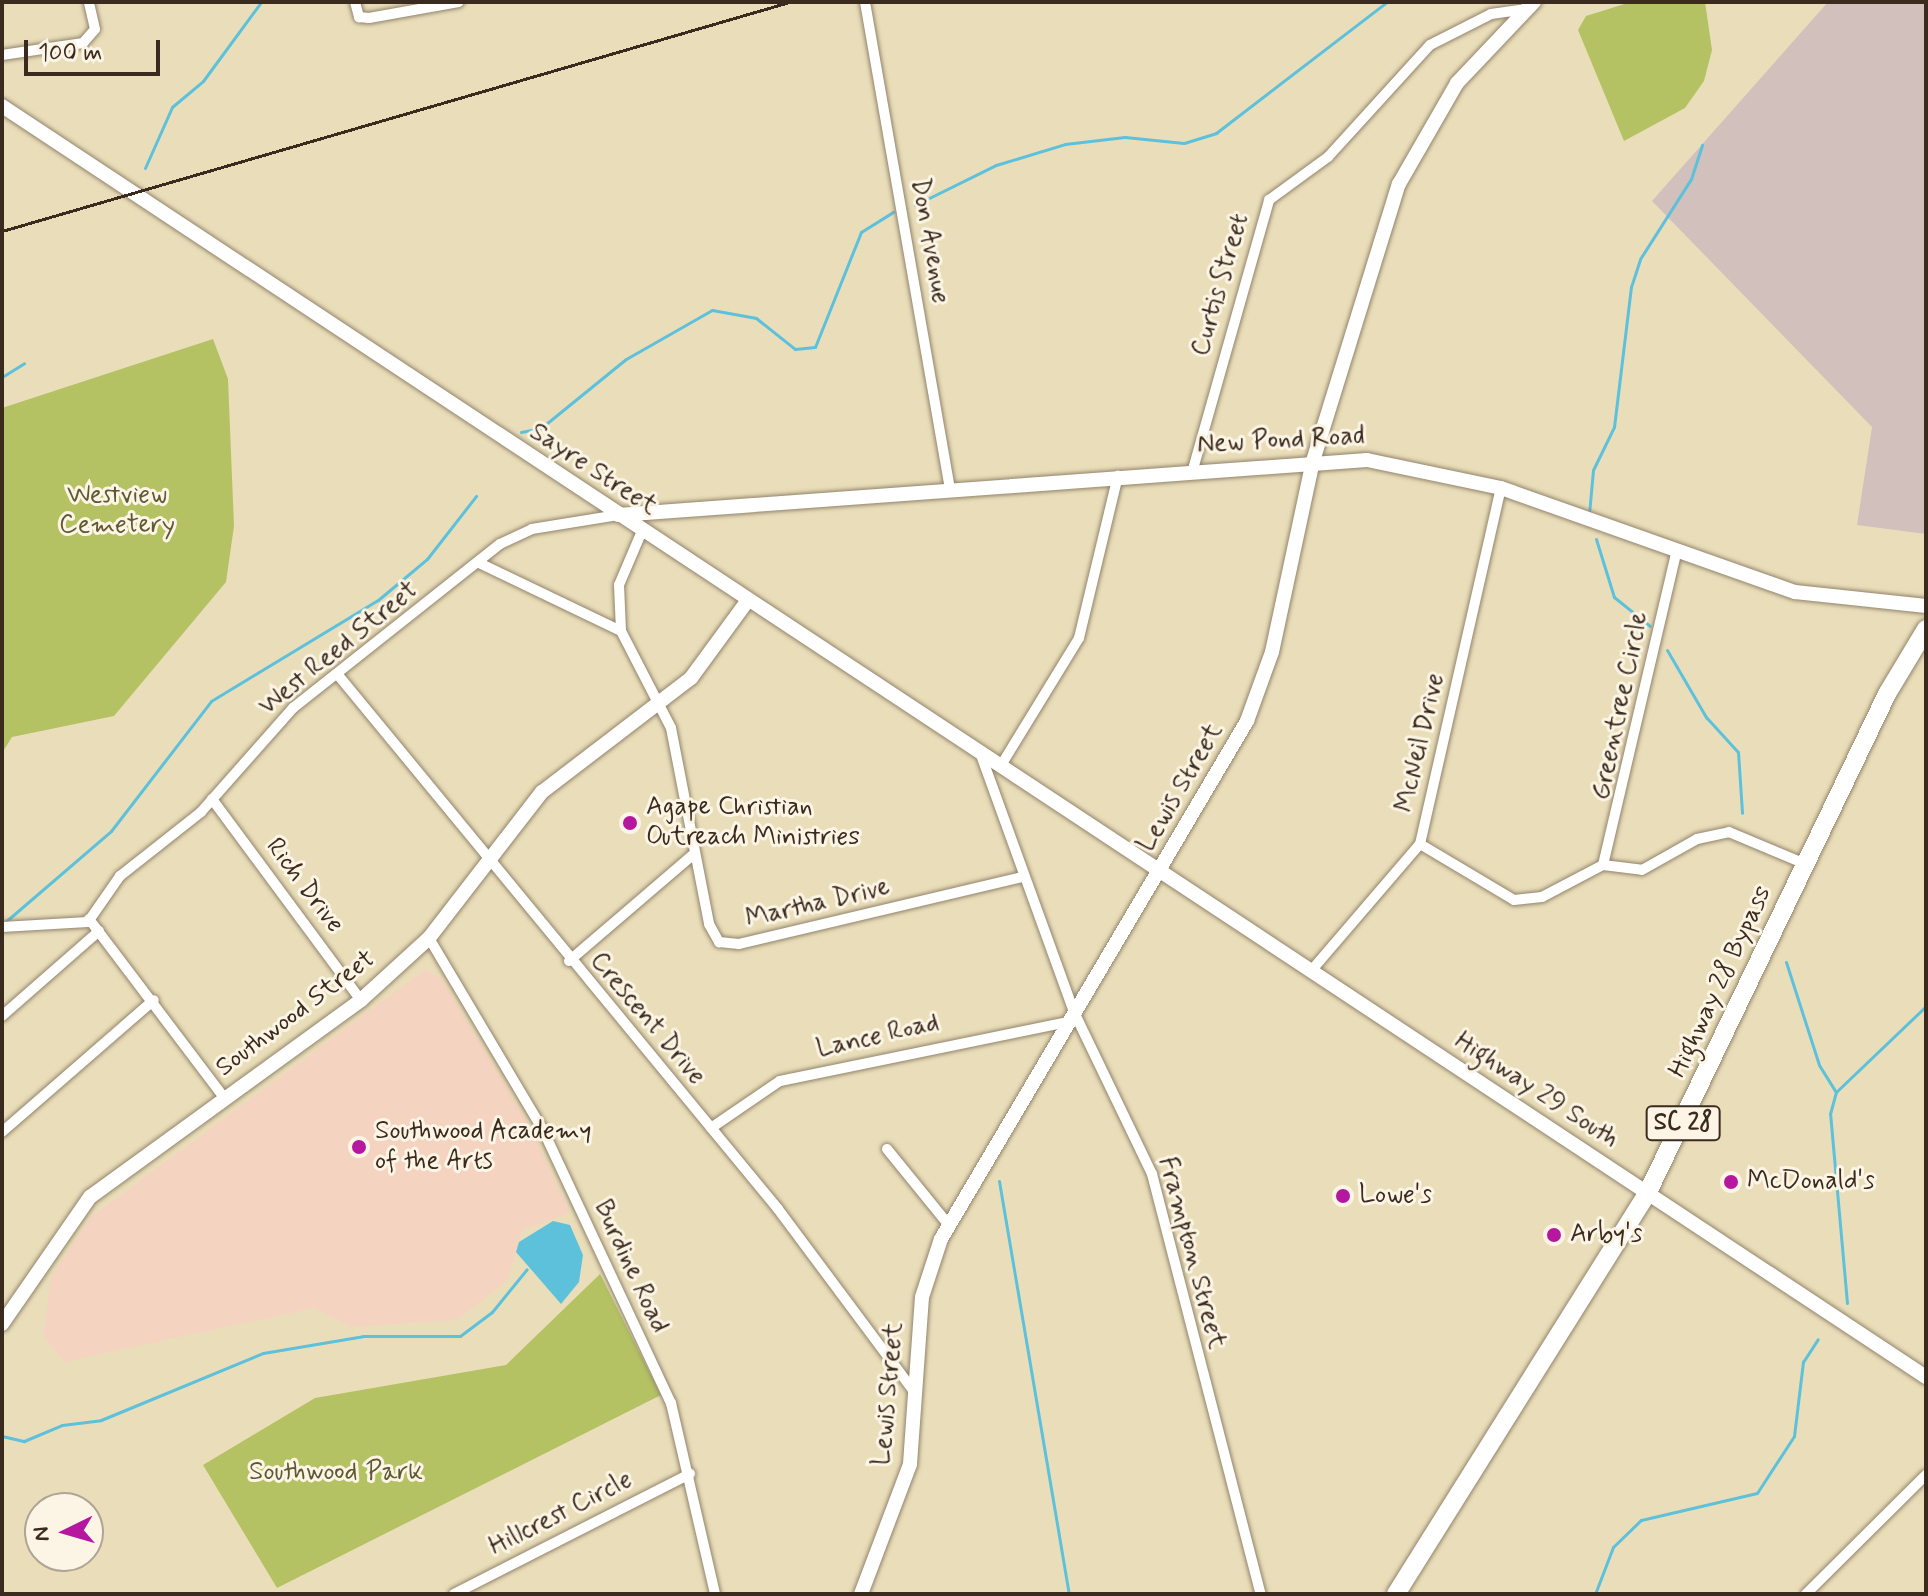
<!DOCTYPE html>
<html>
<head>
<meta charset="utf-8">
<style>
  body { margin:0 }
  #map { position:relative; width:1928px; height:1596px; overflow:hidden; background:#eadeba; font-family:Mynerve,sans-serif }
  div>[style] { position:absolute }
  [style*='--x'] { left:calc(var(--x)*1px); top:calc(var(--y)*1px); width:calc(var(--w)*1px); rotate:calc(var(--a)*1deg) }
  .built>* { inset:0; background:#f5d3c1 }
  .industrial>* { inset:0; background:#d1c0bc }
  .green>* { inset:0; background:#b4c264 }
  .water>* { inset:0; background:#5dc1dc }
  .stream>* { height:3px; margin:-1.5px; padding:0 1.5px; transform-origin:1.5px; border-radius:1.5px; background:#5dc1dc }
  .roads { filter:drop-shadow(0 0 2px #92846c) drop-shadow(0 0 2px #92846c) }
  .street>* { height:10px; margin:-5px; padding:0 5px; transform-origin:5px; border-radius:5px; background:#fff }
  .secondary>* { height:14px; margin:-7px; padding:0 7px; transform-origin:7px; border-radius:7px; background:#fff }
  .highway>* { height:18px; margin:-9px; padding:0 9px; transform-origin:9px; border-radius:9px; background:#fff }
  .rail>* { height:3px; margin:-1.5px; padding:0 1.5px; transform-origin:1.5px; border-radius:1.5px; background:#3b2a1e }
  .dots>* { width:22px; height:22px; translate:-50% -50%; box-sizing:border-box; border:4px solid #fcf5e5; border-radius:50% }
  span { translate:-50% -50%; white-space:nowrap; text-align:center; line-height:1.15; -webkit-text-stroke:6px #fcf5e5; paint-order:stroke }
  .shield-label span { padding:2px 6px; background:#fcf5e5; border:2px solid; border-radius:6px; -webkit-text-stroke-width:0 }
  .shield-label { font-size:24px; color:#3b2a1e; font-weight:700 }
  .street-label { font-size:26px; color:#3b2a1e }
  .park-label { font-size:26px; color:#5f5833 }
  .poi-label { font-size:26px; color:#3b2a1e }
  .left { translate:0 -50%; text-align:left }
  .frame { position:absolute; inset:0; border:4px solid #3b2a1e; pointer-events:none }
  .north { position:absolute; left:24px; top:1492px; width:80px; height:80px; box-sizing:border-box; background:#fcf5e5; border:2px solid #afa495; border-radius:50%; rotate:265deg; font-size:22px; font-weight:700; line-height:32px; text-align:center; color:#3b2a1e }
  .north::after { content:''; display:block; margin:auto; width:28px; height:36px; background:#b5179e; clip-path:polygon(50% 0,100% 100%,50% 72%,0 100%) }
  .scale { position:absolute; left:24px; top:40px; width:136px; height:36px; box-sizing:border-box; border:4px solid #3b2a1e; border-top:0; padding-left:10px; font-size:24px; line-height:28px; white-space:nowrap; color:#3b2a1e; -webkit-text-stroke:6px #fcf5e5; paint-order:stroke }
</style>
</head>
<body>
<div id="map">
  <div class="built">
    <i style="clip-path:polygon(426px 969px,441px 979px,527px 1121px,570px 1213px,522px 1230px,508px 1280px,457px 1320px,351px 1327px,314px 1308px,65px 1362px,43px 1337px,51px 1277px,92px 1216px)"></i>
  </div>
  <div class="industrial">
    <i style="clip-path:polygon(1828px 2px,1926px 2px,1926px 534px,1857px 525px,1872px 427px,1652px 201px)"></i>
  </div>
  <div class="green">
    <i style="clip-path:polygon(1631px 2px,1705px 2px,1712px 50px,1704px 81px,1685px 108px,1624px 141px,1578px 30px,1586px 16px)"></i>
    <i style="clip-path:polygon(213px 339px,228px 379px,234px 526px,226px 582px,114px 716px,12px 737px,2px 753px,2px 408px)"></i>
    <i style="clip-path:polygon(600px 1274px,661px 1395px,277px 1588px,203px 1465px,315px 1398px,506px 1365px)"></i>
  </div>
  <div class="water">
    <i style="clip-path:polygon(553px 1221px,570px 1225px,583px 1255px,579px 1282px,561px 1304px,516px 1252px,519px 1242px)"></i>
  </div>
  <div class="stream">
    <i style="--x:145;--y:168;--w:67;--a:-66.1"></i>
    <i style="--x:172;--y:107;--w:40;--a:-40"></i>
    <i style="--x:203;--y:81;--w:98;--a:-53.7"></i>
    <i style="--x:915;--y:205;--w:90;--a:-26.3"></i>
    <i style="--x:996;--y:165;--w:72;--a:-16.9"></i>
    <i style="--x:1065;--y:144;--w:60;--a:-6.7"></i>
    <i style="--x:1125;--y:137;--w:59;--a:5.8"></i>
    <i style="--x:1184;--y:143;--w:34;--a:-17"></i>
    <i style="--x:1216;--y:133;--w:215;--a:-37.5"></i>
    <i style="--x:2;--y:377;--w:26;--a:-32"></i>
    <i style="--x:521;--y:432;--w:20;--a:-11"></i>
    <i style="--x:541;--y:428;--w:109;--a:-39.1"></i>
    <i style="--x:626;--y:359;--w:99;--a:-29.7"></i>
    <i style="--x:712;--y:310;--w:45;--a:10.3"></i>
    <i style="--x:756;--y:318;--w:50;--a:38.5"></i>
    <i style="--x:795;--y:349;--w:20;--a:-6"></i>
    <i style="--x:815;--y:347;--w:124;--a:-68.2"></i>
    <i style="--x:861;--y:232;--w:38;--a:-32"></i>
    <i style="--x:1589;--y:514;--w:44;--a:-84.8"></i>
    <i style="--x:1593;--y:470;--w:48;--a:-64"></i>
    <i style="--x:1614;--y:427;--w:141;--a:-83.1"></i>
    <i style="--x:1631;--y:287;--w:29;--a:-72"></i>
    <i style="--x:1640;--y:259;--w:95;--a:-57.5"></i>
    <i style="--x:1691;--y:179;--w:36;--a:-72"></i>
    <i style="--x:1596;--y:539;--w:61;--a:72.8"></i>
    <i style="--x:1614;--y:597;--w:46;--a:38.9"></i>
    <i style="--x:1667;--y:650;--w:78;--a:59.8"></i>
    <i style="--x:1706;--y:717;--w:47;--a:47.6"></i>
    <i style="--x:1738;--y:752;--w:61;--a:86.2"></i>
    <i style="--x:4;--y:923;--w:141;--a:-40.7"></i>
    <i style="--x:111;--y:831;--w:164;--a:-52.4"></i>
    <i style="--x:211;--y:701;--w:195;--a:-31.2"></i>
    <i style="--x:378;--y:600;--w:64;--a:-39.9"></i>
    <i style="--x:427;--y:559;--w:80;--a:-52.1"></i>
    <i style="--x:1786;--y:962;--w:108;--a:72.2"></i>
    <i style="--x:1819;--y:1065;--w:32;--a:58"></i>
    <i style="--x:999;--y:1181;--w:419;--a:80.4"></i>
    <i style="--x:1847;--y:1303;--w:190;--a:-95.1"></i>
    <i style="--x:1830;--y:1114;--w:23;--a:-75"></i>
    <i style="--x:1836;--y:1092;--w:124;--a:-43.7"></i>
    <i style="--x:2;--y:1436;--w:23;--a:13"></i>
    <i style="--x:24;--y:1441;--w:41;--a:-22.8"></i>
    <i style="--x:62;--y:1425;--w:39;--a:-7"></i>
    <i style="--x:101;--y:1420;--w:175;--a:-22.5"></i>
    <i style="--x:263;--y:1353;--w:101;--a:-9.6"></i>
    <i style="--x:363;--y:1336;--w:97;--a:0"></i>
    <i style="--x:460;--y:1336;--w:40;--a:-37"></i>
    <i style="--x:492;--y:1312;--w:55;--a:-50.9"></i>
    <i style="--x:1595;--y:1594;--w:50;--a:-69"></i>
    <i style="--x:1613;--y:1547;--w:39;--a:-44"></i>
    <i style="--x:1641;--y:1520;--w:119;--a:-13.1"></i>
    <i style="--x:1757;--y:1493;--w:68;--a:-57"></i>
    <i style="--x:1794;--y:1436;--w:75;--a:-83.1"></i>
    <i style="--x:1803;--y:1362;--w:27;--a:-57"></i>
  </div>
  <div class="roads">
    <div class="street">
      <i style="--x:355;--y:2;--w:16;--a:75"></i>
      <i style="--x:359;--y:17;--w:10;--a:6"></i>
      <i style="--x:369;--y:18;--w:91;--a:-10.1"></i>
      <i style="--x:865;--y:2;--w:493;--a:80.1"></i>
      <i style="--x:2;--y:55;--w:82;--a:-8.4"></i>
      <i style="--x:83;--y:43;--w:18;--a:-49"></i>
      <i style="--x:95;--y:29;--w:28;--a:-103"></i>
      <i style="--x:1193;--y:469;--w:280;--a:-74.2"></i>
      <i style="--x:1269;--y:200;--w:73;--a:-36.1"></i>
      <i style="--x:1328;--y:157;--w:151;--a:-47.7"></i>
      <i style="--x:1430;--y:45;--w:68;--a:-26.9"></i>
      <i style="--x:1491;--y:14;--w:36;--a:-8"></i>
      <i style="--x:642;--y:531;--w:59;--a:113.1"></i>
      <i style="--x:619;--y:585;--w:46;--a:87.5"></i>
      <i style="--x:621;--y:631;--w:109;--a:62.7"></i>
      <i style="--x:671;--y:728;--w:200;--a:79"></i>
      <i style="--x:709;--y:924;--w:21;--a:61"></i>
      <i style="--x:719;--y:942;--w:20;--a:6"></i>
      <i style="--x:739;--y:944;--w:291;--a:-13.3"></i>
      <i style="--x:479;--y:563;--w:157;--a:25.6"></i>
      <i style="--x:338;--y:675;--w:692;--a:50.51"></i>
      <i style="--x:778;--y:1209;--w:231;--a:53.3"></i>
      <i style="--x:981;--y:755;--w:273;--a:70.1"></i>
      <i style="--x:1074;--y:1012;--w:180;--a:64.3"></i>
      <i style="--x:1152;--y:1174;--w:434;--a:75.5"></i>
      <i style="--x:1000;--y:767;--w:151;--a:-58.5"></i>
      <i style="--x:1079;--y:638;--w:167;--a:-76.5"></i>
      <i style="--x:212;--y:799;--w:250;--a:53.5"></i>
      <i style="--x:1420;--y:844;--w:109;--a:30.8"></i>
      <i style="--x:1514;--y:900;--w:28;--a:-6"></i>
      <i style="--x:1542;--y:897;--w:69;--a:-27.7"></i>
      <i style="--x:1603;--y:865;--w:320;--a:-76.8"></i>
      <i style="--x:1603;--y:865;--w:39;--a:7"></i>
      <i style="--x:1642;--y:870;--w:63;--a:-29.4"></i>
      <i style="--x:1697;--y:839;--w:33;--a:-12"></i>
      <i style="--x:1729;--y:832;--w:82;--a:22.8"></i>
      <i style="--x:89;--y:919;--w:226;--a:52.9"></i>
      <i style="--x:2;--y:927;--w:86;--a:-3.3"></i>
      <i style="--x:88;--y:922;--w:56;--a:-55.2"></i>
      <i style="--x:120;--y:876;--w:103;--a:-38.3"></i>
      <i style="--x:201;--y:812;--w:139;--a:-48.5"></i>
      <i style="--x:293;--y:708;--w:264;--a:-38.4"></i>
      <i style="--x:500;--y:544;--w:35;--a:-25"></i>
      <i style="--x:532;--y:529;--w:87;--a:-9.2"></i>
      <i style="--x:429;--y:938;--w:223;--a:59.3"></i>
      <i style="--x:543;--y:1130;--w:302;--a:64.9"></i>
      <i style="--x:671;--y:1403;--w:196;--a:77"></i>
      <i style="--x:569;--y:961;--w:165;--a:-40.6"></i>
      <i style="--x:1311;--y:971;--w:167;--a:-49.4"></i>
      <i style="--x:1420;--y:844;--w:365;--a:-77.2"></i>
      <i style="--x:2;--y:1016;--w:129;--a:-41.2"></i>
      <i style="--x:711;--y:1128;--w:83;--a:-34.3"></i>
      <i style="--x:780;--y:1081;--w:293;--a:-11.6"></i>
      <i style="--x:2;--y:1132;--w:201;--a:-41"></i>
      <i style="--x:887;--y:1149;--w:97;--a:50.9"></i>
      <i style="--x:454;--y:1594;--w:265;--a:-27"></i>
      <i style="--x:1806;--y:1594;--w:169;--a:-44.8"></i>
    </div>
    <div class="secondary">
      <i style="--x:2;--y:106;--w:2306;--a:33.45"></i>
      <i style="--x:618;--y:515;--w:751;--a:-4.2"></i>
      <i style="--x:1367;--y:460;--w:137;--a:11.8"></i>
      <i style="--x:1501;--y:488;--w:312;--a:19.5"></i>
      <i style="--x:1795;--y:592;--w:132;--a:6.1"></i>
      <i style="--x:2;--y:1324;--w:155;--a:-55.3"></i>
      <i style="--x:90;--y:1197;--w:335;--a:-36"></i>
      <i style="--x:361;--y:1000;--w:92;--a:-42.4"></i>
      <i style="--x:429;--y:938;--w:185;--a:-52.3"></i>
      <i style="--x:542;--y:792;--w:188;--a:-37.4"></i>
      <i style="--x:691;--y:678;--w:97;--a:-53.8"></i>
      <i style="--x:861;--y:1594;--w:139;--a:-69.3"></i>
      <i style="--x:910;--y:1464;--w:167;--a:-85.9"></i>
      <i style="--x:922;--y:1297;--w:61;--a:-71.9"></i>
      <i style="--x:941;--y:1239;--w:602;--a:-59.43"></i>
      <i style="--x:1247;--y:721;--w:73;--a:-70.1"></i>
      <i style="--x:1272;--y:652;--w:195;--a:-77.9"></i>
      <i style="--x:1313;--y:461;--w:290;--a:-72.8"></i>
      <i style="--x:1399;--y:184;--w:116;--a:-60.1"></i>
      <i style="--x:1457;--y:83;--w:112;--a:-46.5"></i>
    </div>
    <div class="highway">
      <i style="--x:1396;--y:1594;--w:472;--a:-57.9"></i>
      <i style="--x:1647;--y:1194;--w:555;--a:-64.36"></i>
      <i style="--x:1887;--y:694;--w:76;--a:-59"></i>
    </div>
  </div>
  <div class="rail">
    <i style="--x:2;--y:231;--w:820;--a:-16.22"></i>
  </div>
  <div class="dots">
    <i style="left:630px;top:823px;background:#b5179e"></i>
    <i style="left:359px;top:1147px;background:#b5179e"></i>
    <i style="left:1731px;top:1182px;background:#b5179e"></i>
    <i style="left:1343px;top:1196px;background:#b5179e"></i>
    <i style="left:1554px;top:1235px;background:#b5179e"></i>
  </div>
  <div class="shield-label">
    <span style="left:1683px;top:1123px">SC 28</span>
  </div>
  <div class="street-label">
    <span style="left:929px;top:241px;rotate:80deg">Don Avenue</span>
    <span style="left:1221px;top:285px;rotate:-74deg">Curtis Street</span>
    <span style="left:1281px;top:441px;rotate:-3deg">New Pond Road</span>
    <span style="left:593px;top:470px;rotate:33deg">Sayre Street</span>
    <span style="left:339px;top:649px;rotate:-39deg">West Reed Street</span>
    <span style="left:1621px;top:706px;rotate:-78deg">Greentree Circle</span>
    <span style="left:1421px;top:743px;rotate:-77deg">McNeil Drive</span>
    <span style="left:1181px;top:788px;rotate:-60deg">Lewis Street</span>
    <span style="left:304px;top:886px;rotate:53deg">Rich Drive</span>
    <span style="left:818px;top:904px;rotate:-13deg">Martha Drive</span>
    <span style="left:1721px;top:982px;rotate:-65deg">Highway 28 Bypass</span>
    <span style="left:296px;top:1014px;rotate:-37deg">Southwood Street</span>
    <span style="left:647px;top:1019px;rotate:50deg">Crescent Drive</span>
    <span style="left:878px;top:1037px;rotate:-13deg">Lance Road</span>
    <span style="left:1536px;top:1091px;rotate:33deg">Highway 29 South</span>
    <span style="left:1191px;top:1253px;rotate:75deg">Frampton Street</span>
    <span style="left:630px;top:1267px;rotate:65deg">Burdine Road</span>
    <span style="left:889px;top:1394px;rotate:-85deg">Lewis Street</span>
    <span style="left:561px;top:1514px;rotate:-27deg">Hillcrest Circle</span>
  </div>
  <div class="park-label">
    <span style="left:117px;top:511px">Westview<br>Cemetery</span>
    <span style="left:336px;top:1473px">Southwood Park</span>
  </div>
  <div class="poi-label">
    <span class="left" style="left:646px;top:823px">Agape Christian<br>Outreach Ministries</span>
    <span class="left" style="left:375px;top:1147px">Southwood Academy<br>of the Arts</span>
    <span class="left" style="left:1747px;top:1182px">McDonald's</span>
    <span class="left" style="left:1359px;top:1196px">Lowe's</span>
    <span class="left" style="left:1570px;top:1235px">Arby's</span>
  </div>
  <div class="frame"></div>
  <div class="north">N</div>
  <div class="scale">100 m</div>
</div>
</body>
</html>
